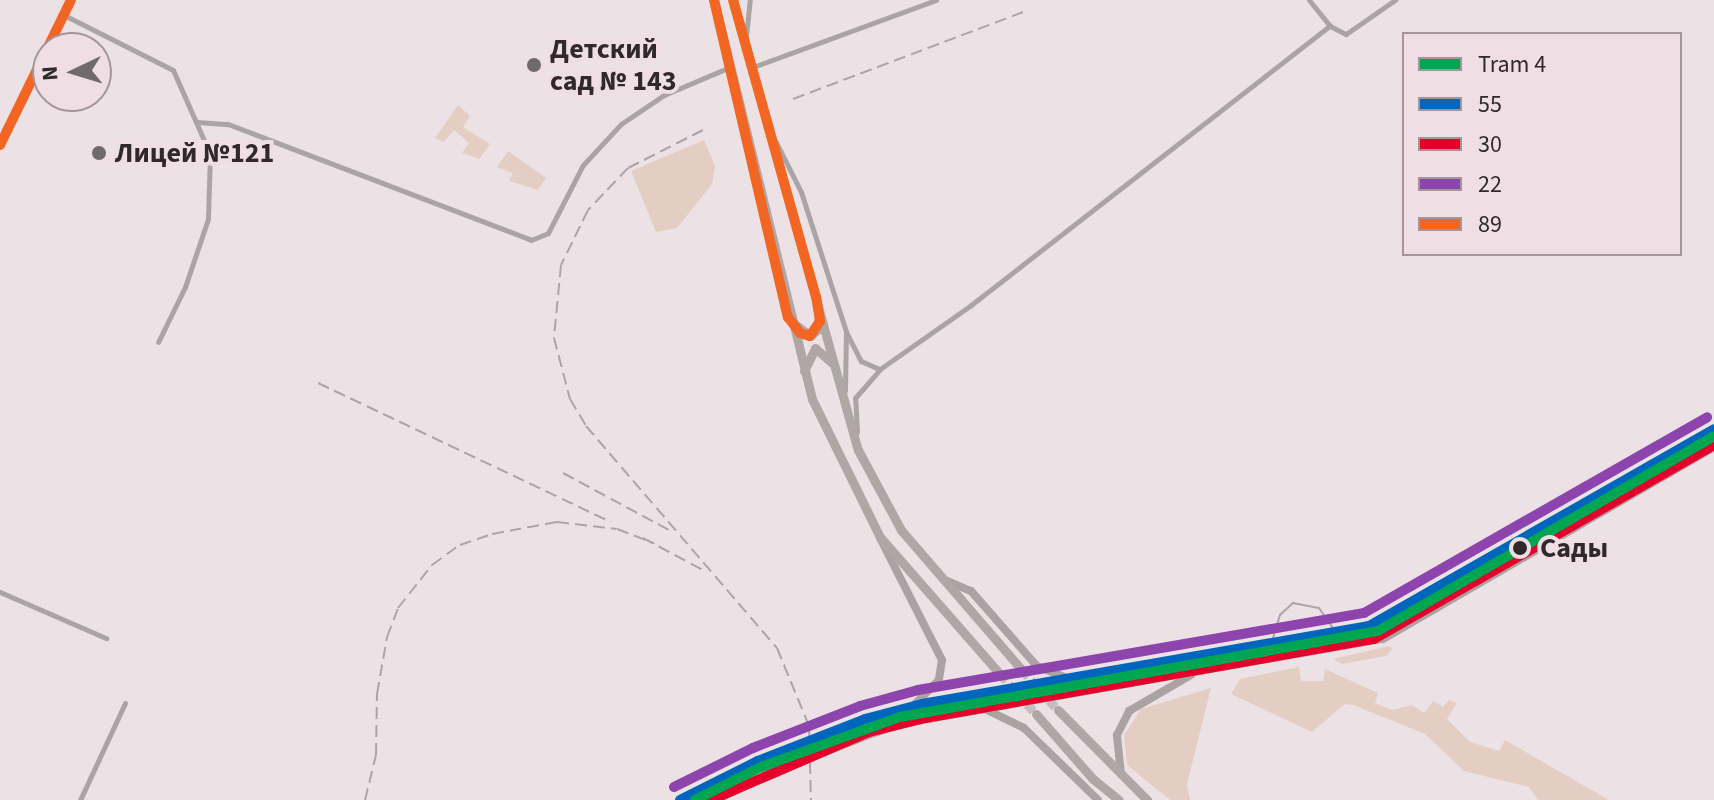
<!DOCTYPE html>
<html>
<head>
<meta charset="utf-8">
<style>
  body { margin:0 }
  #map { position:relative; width:1714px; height:800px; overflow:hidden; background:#ece2e5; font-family:"Source Sans 3",sans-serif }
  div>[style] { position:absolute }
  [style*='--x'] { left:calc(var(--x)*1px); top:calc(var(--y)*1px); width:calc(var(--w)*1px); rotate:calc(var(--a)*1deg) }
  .green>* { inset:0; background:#e4cec3 }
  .primary-tunnel>* { height:9px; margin-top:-4.5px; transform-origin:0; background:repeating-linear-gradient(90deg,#c6bdc0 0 9px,transparent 0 13.5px) }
  .minor>* { height:5px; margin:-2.5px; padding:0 2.5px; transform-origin:2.5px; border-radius:2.5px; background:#aba4a4 }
  .secondary>* { height:8px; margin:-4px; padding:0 4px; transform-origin:4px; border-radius:4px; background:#aba2a3 }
  .primary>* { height:9px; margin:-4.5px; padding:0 4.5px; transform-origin:4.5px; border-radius:4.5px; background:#afa6a6 }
  .tram>* { height:2px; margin:-1px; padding:0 1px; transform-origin:1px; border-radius:1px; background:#aba6a6 }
  .rail>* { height:2px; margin-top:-1px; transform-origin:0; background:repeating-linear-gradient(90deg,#aba6a6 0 12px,transparent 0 18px) }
  .secondary-bridge>* { height:8px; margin:-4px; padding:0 4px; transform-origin:4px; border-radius:4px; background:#aba2a3 }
  .bus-1>* { height:10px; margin:-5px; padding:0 5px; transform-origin:5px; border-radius:5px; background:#0065bd }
  .bus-2>* { height:10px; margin:-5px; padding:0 5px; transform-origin:5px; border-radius:5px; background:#e4002b }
  .bus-3>* { height:10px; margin:-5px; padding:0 5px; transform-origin:5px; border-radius:5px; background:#8e44ad }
  .bus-4>* { height:10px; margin:-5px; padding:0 5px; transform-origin:5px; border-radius:5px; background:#f26522 }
  .tram-1>* { height:10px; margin:-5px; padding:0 5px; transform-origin:5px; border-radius:5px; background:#00a651 }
  .dots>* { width:22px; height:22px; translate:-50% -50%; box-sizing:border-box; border:4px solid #efdfe4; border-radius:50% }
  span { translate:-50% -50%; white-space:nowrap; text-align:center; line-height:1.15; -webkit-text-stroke:8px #efdfe4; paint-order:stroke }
  .poi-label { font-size:28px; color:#2f292b; font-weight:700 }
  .left { translate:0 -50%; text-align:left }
  .stop-label { font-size:28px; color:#2f292b; font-weight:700 }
  .legend { position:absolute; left:1402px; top:32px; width:280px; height:224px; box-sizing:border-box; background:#efdfe4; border:2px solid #a2969a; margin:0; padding:10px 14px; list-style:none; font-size:24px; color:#2f292b }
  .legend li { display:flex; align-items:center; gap:16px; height:40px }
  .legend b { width:40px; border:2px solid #a2969a }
  .north { position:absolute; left:32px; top:32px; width:80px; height:80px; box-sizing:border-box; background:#efdfe4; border:2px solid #a2969a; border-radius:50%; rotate:266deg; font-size:22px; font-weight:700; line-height:32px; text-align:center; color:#2f292b }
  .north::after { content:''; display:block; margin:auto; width:28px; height:36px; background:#716a6c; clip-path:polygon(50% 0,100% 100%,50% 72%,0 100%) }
</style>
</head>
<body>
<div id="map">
  <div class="green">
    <i style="clip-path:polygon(458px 105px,470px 116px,463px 127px,490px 144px,479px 159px,462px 153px,469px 143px,454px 130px,444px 142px,435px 138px)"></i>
    <i style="clip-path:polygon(704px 140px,715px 166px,712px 184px,677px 228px,656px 232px,631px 171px)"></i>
    <i style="clip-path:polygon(508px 151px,546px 178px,538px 190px,509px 181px,513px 173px,497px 167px)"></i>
    <i style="clip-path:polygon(1389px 646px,1393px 648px,1386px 656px,1342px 664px,1333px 659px)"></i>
    <i style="clip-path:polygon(1299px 667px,1301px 681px,1323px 681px,1325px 669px,1378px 693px,1375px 703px,1392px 710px,1412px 705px,1424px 713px,1433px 701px,1443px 707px,1449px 700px,1457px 703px,1447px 719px,1470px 742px,1499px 751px,1505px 740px,1609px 800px,1538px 800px,1529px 787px,1464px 771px,1425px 734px,1353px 705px,1345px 704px,1312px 732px,1231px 694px,1240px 679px)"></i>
    <i style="clip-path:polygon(1211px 688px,1187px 784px,1190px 800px,1170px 800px,1127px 765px,1124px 735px,1141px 709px)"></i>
  </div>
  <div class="primary-tunnel">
    <i style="--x:1022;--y:670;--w:54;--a:48"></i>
    <i style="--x:1000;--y:674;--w:54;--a:48"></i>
  </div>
  <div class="minor">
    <i style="--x:1309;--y:0;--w:33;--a:51"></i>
    <i style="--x:1330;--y:26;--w:18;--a:27"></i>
    <i style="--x:1346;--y:34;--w:60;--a:-34.8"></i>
    <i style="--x:64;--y:15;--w:122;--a:26.8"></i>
    <i style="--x:173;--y:70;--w:92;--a:66.2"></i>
    <i style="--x:210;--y:154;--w:65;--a:91.8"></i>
    <i style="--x:208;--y:219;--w:72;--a:108.7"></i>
    <i style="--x:185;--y:287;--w:61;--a:116.1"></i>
    <i style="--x:746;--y:36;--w:36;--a:-84"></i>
    <i style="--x:753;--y:67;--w:195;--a:-20.1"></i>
    <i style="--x:197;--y:122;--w:31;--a:4"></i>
    <i style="--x:228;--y:124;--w:324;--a:20.9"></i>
    <i style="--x:531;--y:240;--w:18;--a:-22"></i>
    <i style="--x:548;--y:233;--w:76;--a:-62.8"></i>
    <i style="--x:583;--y:165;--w:56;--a:-47.2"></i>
    <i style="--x:621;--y:124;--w:52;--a:-34"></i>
    <i style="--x:664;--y:95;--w:72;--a:-23"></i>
    <i style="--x:776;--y:142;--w:56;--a:63.4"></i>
    <i style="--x:801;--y:192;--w:146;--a:72.1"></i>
    <i style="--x:846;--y:331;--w:60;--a:91"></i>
    <i style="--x:846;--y:332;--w:33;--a:63"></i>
    <i style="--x:861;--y:361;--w:20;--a:24"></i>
    <i style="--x:857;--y:432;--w:34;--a:-93"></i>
    <i style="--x:855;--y:398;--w:38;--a:-49"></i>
    <i style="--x:880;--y:369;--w:111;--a:-35.1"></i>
    <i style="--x:971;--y:305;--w:455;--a:-37.9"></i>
    <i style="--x:0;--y:592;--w:116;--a:23.5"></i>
    <i style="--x:80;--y:800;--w:107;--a:-65.1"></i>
  </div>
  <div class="secondary">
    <i style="--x:0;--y:145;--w:161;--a:-63.9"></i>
    <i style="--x:880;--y:538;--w:137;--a:63.1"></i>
    <i style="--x:942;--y:660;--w:20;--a:99"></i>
    <i style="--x:939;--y:680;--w:37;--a:135"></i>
    <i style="--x:947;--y:581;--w:26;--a:23"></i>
    <i style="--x:971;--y:591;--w:100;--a:48.7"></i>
    <i style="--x:1037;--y:666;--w:32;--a:22"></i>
    <i style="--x:987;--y:710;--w:41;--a:25.9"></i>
    <i style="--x:1024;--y:728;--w:103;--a:44.2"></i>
    <i style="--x:865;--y:719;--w:59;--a:-14.7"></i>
    <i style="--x:922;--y:704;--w:454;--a:-9.9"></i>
    <i style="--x:1369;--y:626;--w:397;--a:-29.7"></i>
    <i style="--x:868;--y:735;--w:39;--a:-18"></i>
    <i style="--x:905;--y:723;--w:485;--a:-10"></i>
    <i style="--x:1383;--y:639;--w:383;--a:-30.1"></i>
    <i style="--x:1121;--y:774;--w:39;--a:-96"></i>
    <i style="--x:1117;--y:735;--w:27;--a:-63"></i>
    <i style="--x:1129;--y:711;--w:72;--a:-30.1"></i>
    <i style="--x:680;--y:800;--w:87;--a:-26.6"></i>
    <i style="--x:716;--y:800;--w:54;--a:-26.6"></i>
  </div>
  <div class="primary">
    <i style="--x:714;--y:0;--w:411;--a:76.2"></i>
    <i style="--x:812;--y:399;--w:154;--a:63.8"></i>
    <i style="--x:880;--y:537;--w:182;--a:48.8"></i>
    <i style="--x:733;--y:0;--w:467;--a:74.5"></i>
    <i style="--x:858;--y:450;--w:91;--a:61.7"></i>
    <i style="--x:901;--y:530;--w:185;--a:49.2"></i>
    <i style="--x:791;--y:321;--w:24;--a:38"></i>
    <i style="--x:810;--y:336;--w:11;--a:-41"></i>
    <i style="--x:818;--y:329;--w:13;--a:-86"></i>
    <i style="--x:804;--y:371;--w:25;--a:-64"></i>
    <i style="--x:815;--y:348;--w:23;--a:41"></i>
    <i style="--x:1058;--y:710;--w:127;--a:45.3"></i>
    <i style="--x:1036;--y:714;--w:86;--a:48.8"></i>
    <i style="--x:1093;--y:779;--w:33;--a:39"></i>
  </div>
  <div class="tram">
    <i style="--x:1269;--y:651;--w:38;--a:-73"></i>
    <i style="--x:1280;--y:615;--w:18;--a:-43"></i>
    <i style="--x:1293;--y:603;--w:26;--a:11"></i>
    <i style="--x:1319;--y:608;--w:38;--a:55"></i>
  </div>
  <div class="rail">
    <i style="--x:793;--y:99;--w:249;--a:-20.7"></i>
    <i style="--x:703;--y:130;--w:84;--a:153.1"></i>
    <i style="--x:628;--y:168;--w:58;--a:133.6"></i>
    <i style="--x:588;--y:210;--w:61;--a:116.1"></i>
    <i style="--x:561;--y:265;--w:73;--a:95.5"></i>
    <i style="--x:554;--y:338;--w:63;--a:75.3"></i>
    <i style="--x:570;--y:399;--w:31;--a:59"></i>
    <i style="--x:586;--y:426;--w:293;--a:49.3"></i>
    <i style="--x:777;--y:648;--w:84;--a:67.7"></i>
    <i style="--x:809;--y:726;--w:74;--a:88.5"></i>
    <i style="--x:318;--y:383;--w:324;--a:25.4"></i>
    <i style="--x:563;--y:473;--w:120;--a:28.3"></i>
    <i style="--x:643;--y:538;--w:68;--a:28.1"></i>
    <i style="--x:365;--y:800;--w:46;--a:-76.3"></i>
    <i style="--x:376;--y:755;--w:61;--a:-89.1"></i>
    <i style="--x:377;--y:694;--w:58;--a:-80"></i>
    <i style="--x:387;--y:637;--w:31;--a:-69"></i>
    <i style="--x:398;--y:608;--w:55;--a:-51.7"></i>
    <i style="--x:432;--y:565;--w:34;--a:-36"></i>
    <i style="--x:460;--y:545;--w:34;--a:-19"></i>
    <i style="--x:492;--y:534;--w:66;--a:-10.5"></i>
    <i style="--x:557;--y:522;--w:60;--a:6.7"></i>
    <i style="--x:617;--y:529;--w:40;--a:21"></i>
  </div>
  <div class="secondary-bridge">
    <i style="--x:758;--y:761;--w:115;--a:-21.4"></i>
    <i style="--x:764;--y:776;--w:112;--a:-21.5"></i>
  </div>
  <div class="bus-1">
    <i style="--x:680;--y:800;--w:87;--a:-26.6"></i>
    <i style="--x:758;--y:761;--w:115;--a:-21.4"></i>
    <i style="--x:865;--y:719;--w:59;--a:-14.7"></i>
    <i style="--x:922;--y:704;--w:454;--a:-9.9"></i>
    <i style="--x:1369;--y:626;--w:397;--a:-29.7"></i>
  </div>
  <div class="bus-2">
    <i style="--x:711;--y:800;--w:172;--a:-23.3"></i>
    <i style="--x:869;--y:732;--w:58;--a:-14"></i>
    <i style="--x:925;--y:718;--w:456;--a:-10"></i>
    <i style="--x:1374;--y:639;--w:391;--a:-29.7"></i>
  </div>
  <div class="bus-3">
    <i style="--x:674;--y:787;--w:88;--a:-26.3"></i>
    <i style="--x:753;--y:748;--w:115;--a:-21.4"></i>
    <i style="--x:860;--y:706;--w:60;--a:-15.4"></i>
    <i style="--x:918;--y:690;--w:453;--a:-9.8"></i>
    <i style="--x:1364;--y:613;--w:395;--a:-29.7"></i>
  </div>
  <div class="bus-4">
    <i style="--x:714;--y:0;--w:326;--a:76.9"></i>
    <i style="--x:788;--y:317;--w:20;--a:53"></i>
    <i style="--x:800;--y:333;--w:10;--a:17"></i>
    <i style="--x:810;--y:336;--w:18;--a:-56"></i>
    <i style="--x:820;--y:321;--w:24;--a:-99"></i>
    <i style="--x:816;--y:297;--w:308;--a:-105.6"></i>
    <i style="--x:0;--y:145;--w:161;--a:-63.9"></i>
  </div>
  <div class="tram-1">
    <i style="--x:695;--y:800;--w:74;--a:-26.6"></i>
    <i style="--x:761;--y:767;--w:148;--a:-19.8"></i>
    <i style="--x:900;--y:717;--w:486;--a:-10.2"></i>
    <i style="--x:1378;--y:631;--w:388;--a:-30.1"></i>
  </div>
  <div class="dots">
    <i style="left:534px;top:65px;background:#716a6c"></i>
    <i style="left:99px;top:153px;background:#716a6c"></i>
    <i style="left:1520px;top:548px;background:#2f292b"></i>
  </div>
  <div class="poi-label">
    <span class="left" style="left:550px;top:65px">Детский<br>сад № 143</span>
    <span class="left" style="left:115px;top:153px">Лицей №121</span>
  </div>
  <div class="stop-label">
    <span class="left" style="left:1540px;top:548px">Сады</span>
  </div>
  <ul class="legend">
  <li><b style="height:10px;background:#00a651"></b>Tram 4</li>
  <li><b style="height:10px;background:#0065bd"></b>55</li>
  <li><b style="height:10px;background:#e4002b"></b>30</li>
  <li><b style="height:10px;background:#8e44ad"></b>22</li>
  <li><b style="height:10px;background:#f26522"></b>89</li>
  </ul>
  <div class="north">N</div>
</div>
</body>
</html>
